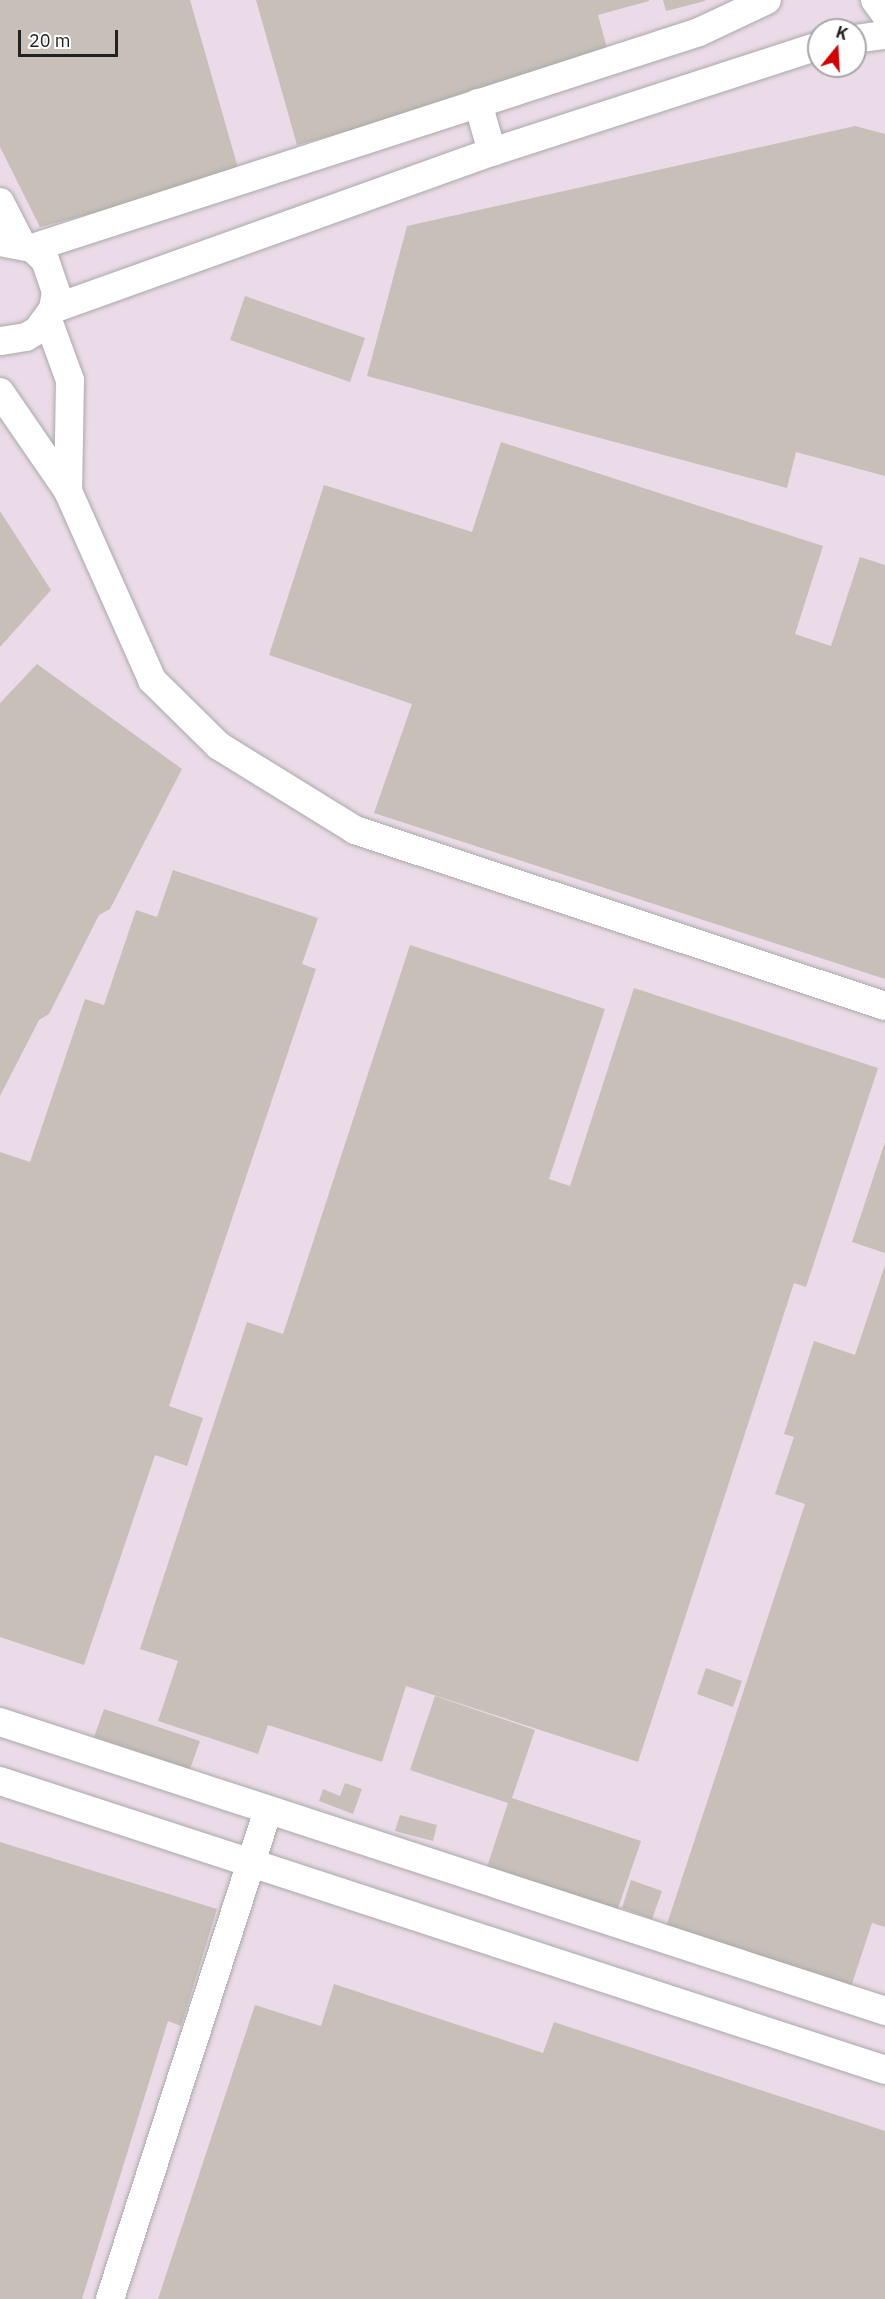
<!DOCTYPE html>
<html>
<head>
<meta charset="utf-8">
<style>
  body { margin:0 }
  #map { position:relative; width:885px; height:2299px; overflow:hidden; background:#f2efe9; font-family:"IBM Plex Sans",sans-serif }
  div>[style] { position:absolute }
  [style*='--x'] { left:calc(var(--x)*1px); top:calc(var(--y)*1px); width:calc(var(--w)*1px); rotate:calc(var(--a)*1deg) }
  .industrial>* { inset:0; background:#ebdbe8 }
  .building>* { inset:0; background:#c7bfb8 }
  .roads { filter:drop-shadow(0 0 2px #a9a9a9) drop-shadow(0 0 2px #a9a9a9) }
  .street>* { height:28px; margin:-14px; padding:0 14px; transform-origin:14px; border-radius:14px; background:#fff }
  span { translate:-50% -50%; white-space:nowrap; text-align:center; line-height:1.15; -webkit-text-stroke:4.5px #fff; paint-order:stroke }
  .north { position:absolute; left:807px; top:18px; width:60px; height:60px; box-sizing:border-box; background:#fff; border:2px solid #a7a7a7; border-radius:50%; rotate:18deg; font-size:16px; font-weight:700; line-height:24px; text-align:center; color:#222 }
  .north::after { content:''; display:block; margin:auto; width:21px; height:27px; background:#d40000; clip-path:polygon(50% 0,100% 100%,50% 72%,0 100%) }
  .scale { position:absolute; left:18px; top:30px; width:100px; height:27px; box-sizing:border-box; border:3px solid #222; border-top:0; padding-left:8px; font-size:18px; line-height:21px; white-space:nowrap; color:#222; -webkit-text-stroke:4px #fff; paint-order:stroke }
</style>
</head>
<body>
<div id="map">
  <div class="industrial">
    <i style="clip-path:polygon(evenodd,0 0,885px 0,885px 2299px,0 2299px,0 0,819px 30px,855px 30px,855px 66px,819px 66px,819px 30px)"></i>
  </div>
  <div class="building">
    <i style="clip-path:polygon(0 0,190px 0,240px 175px,40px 227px,0 147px)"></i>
    <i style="clip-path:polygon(256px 0,649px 0,649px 1px,598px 15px,610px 59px,297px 145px)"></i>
    <i style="clip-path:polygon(663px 0,705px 0,705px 1px,666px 11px)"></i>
    <i style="clip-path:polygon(855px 126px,885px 134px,885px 476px,796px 452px,787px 488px,367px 376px,407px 226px)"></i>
    <i style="clip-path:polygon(245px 296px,365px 338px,350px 382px,230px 340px)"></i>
    <i style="clip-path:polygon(501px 442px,823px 546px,795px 634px,831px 646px,860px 557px,885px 565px,885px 979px,374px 813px,412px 704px,269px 655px,324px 485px,472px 532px)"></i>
    <i style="clip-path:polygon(0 511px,51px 590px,0 647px)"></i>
    <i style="clip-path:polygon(37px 664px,182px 769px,110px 909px,99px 915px,49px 1014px,39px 1020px,0 1096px,0 703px)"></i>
    <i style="clip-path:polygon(173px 870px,318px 918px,302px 964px,316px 969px,169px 1406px,203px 1418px,187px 1466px,155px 1455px,84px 1665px,0 1637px,0 1152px,30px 1162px,85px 999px,104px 1005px,136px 910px,157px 917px)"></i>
    <i style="clip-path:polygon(410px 945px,605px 1009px,549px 1179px,570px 1186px,634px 988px,878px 1068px,806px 1287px,794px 1283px,638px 1762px,406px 1686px,382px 1762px,268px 1725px,258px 1754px,158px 1721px,178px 1661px,140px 1649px,247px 1322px,283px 1334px)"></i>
    <i style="clip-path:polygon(885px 1142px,885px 1253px,852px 1242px)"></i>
    <i style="clip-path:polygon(885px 1265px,885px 1927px,872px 1923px,851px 1987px,666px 1927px,805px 1504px,775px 1494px,794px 1437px,784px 1434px,814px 1341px,855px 1355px)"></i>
    <i style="clip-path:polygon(706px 1668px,742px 1681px,733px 1707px,697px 1694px)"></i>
    <i style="clip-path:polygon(435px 1696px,535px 1730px,512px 1798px,641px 1841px,617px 1911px,487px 1867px,508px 1803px,410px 1770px)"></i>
    <i style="clip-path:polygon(104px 1709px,200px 1741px,190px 1769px,94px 1737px)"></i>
    <i style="clip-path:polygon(345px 1783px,362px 1789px,353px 1814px,319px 1801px,323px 1789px,340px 1796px)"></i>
    <i style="clip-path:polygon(400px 1815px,437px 1825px,433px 1841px,395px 1831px)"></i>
    <i style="clip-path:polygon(0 1842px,217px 1909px,181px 2026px,168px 2021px,82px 2299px,0 2299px)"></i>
    <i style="clip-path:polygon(631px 1880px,662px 1891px,652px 1919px,622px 1908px)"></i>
    <i style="clip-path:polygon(334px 1984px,543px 2053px,554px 2022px,885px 2131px,885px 2299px,158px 2299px,255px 2005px,321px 2026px)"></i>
  </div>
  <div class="roads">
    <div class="street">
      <i style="--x:875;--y:0;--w:17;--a:54"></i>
      <i style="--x:855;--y:39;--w:30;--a:-8"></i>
      <i style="--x:478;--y:103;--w:51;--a:74.1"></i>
      <i style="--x:0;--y:202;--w:46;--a:62.9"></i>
      <i style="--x:0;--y:242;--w:33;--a:11"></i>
      <i style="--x:32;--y:248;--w:18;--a:43"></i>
      <i style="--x:45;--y:260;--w:34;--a:71"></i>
      <i style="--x:56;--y:292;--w:17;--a:100"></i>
      <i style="--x:53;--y:309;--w:26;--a:126"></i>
      <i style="--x:38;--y:330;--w:14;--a:150"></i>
      <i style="--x:26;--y:337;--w:26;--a:171"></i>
      <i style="--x:32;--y:248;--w:701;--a:-17.94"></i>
      <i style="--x:699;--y:32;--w:75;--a:-25.2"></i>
      <i style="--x:53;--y:309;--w:466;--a:-19.7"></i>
      <i style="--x:492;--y:152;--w:344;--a:-18"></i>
      <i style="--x:48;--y:320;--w:64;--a:69.9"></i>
      <i style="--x:70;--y:380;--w:111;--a:91"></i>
      <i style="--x:0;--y:392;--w:120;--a:55.5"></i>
      <i style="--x:68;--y:491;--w:207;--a:66"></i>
      <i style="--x:152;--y:680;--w:94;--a:44.6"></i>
      <i style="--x:219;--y:746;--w:160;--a:31.7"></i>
      <i style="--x:355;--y:830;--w:558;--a:18.37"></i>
      <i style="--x:0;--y:1722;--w:931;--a:18.08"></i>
      <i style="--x:0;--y:1781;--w:931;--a:18.08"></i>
      <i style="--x:110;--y:2299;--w:514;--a:-72.09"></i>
    </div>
  </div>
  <div class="north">K</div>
  <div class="scale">20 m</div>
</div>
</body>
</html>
